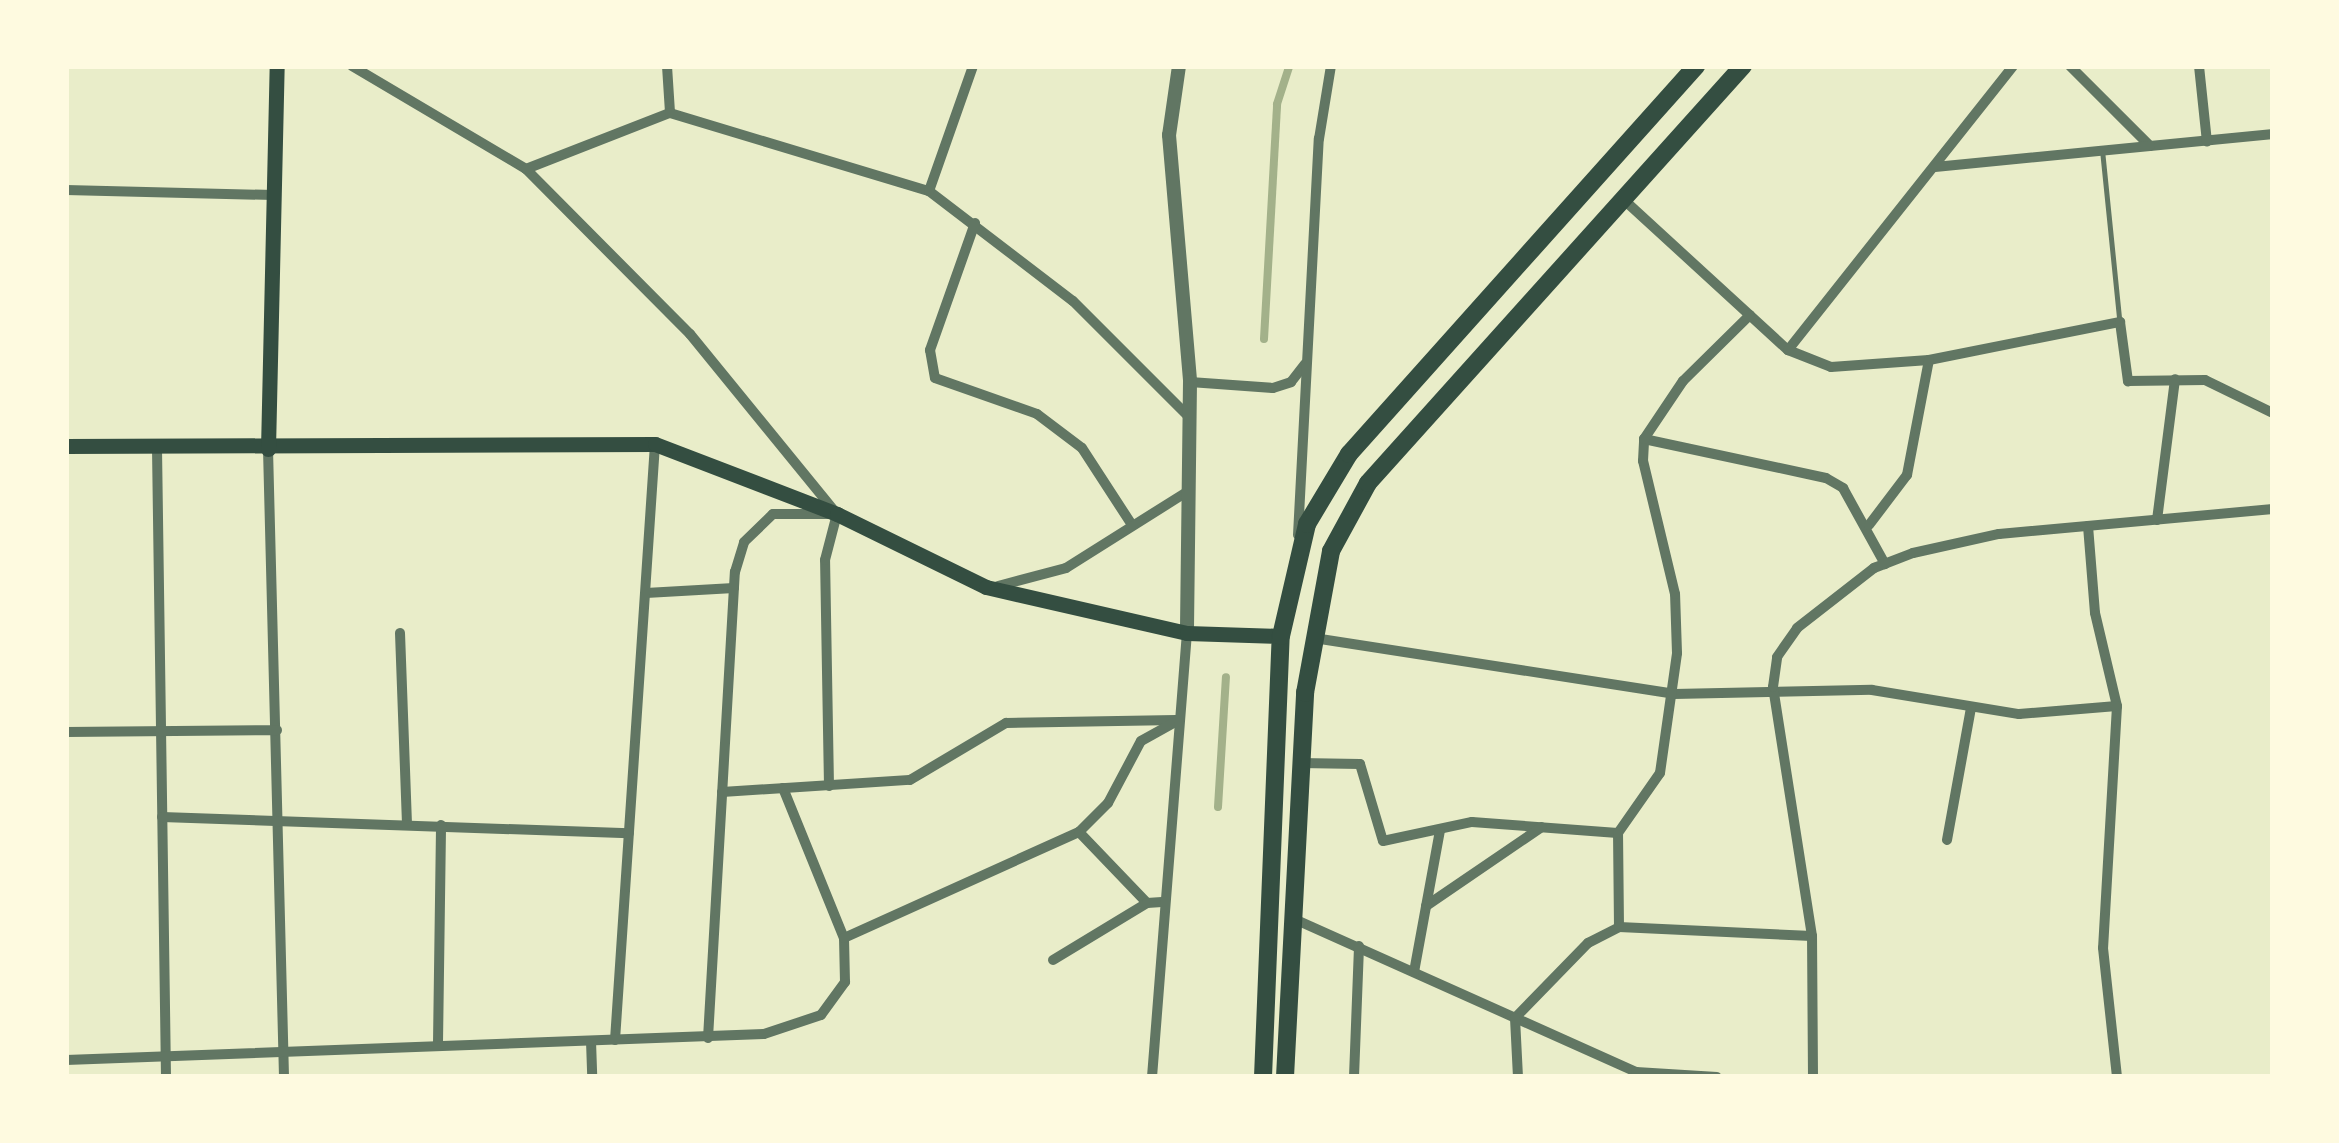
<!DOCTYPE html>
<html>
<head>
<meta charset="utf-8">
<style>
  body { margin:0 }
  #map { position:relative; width:2339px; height:1143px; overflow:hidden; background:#e9edc9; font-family:Montserrat,sans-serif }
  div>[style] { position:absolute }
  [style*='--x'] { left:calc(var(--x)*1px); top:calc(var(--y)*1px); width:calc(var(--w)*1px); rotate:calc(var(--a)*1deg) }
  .stream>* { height:8px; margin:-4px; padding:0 4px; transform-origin:4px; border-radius:4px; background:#a3b18a }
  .service>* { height:4.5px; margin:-2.25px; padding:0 2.25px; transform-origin:2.25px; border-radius:2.25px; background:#617663 }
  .minor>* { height:10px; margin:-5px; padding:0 5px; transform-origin:5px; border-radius:5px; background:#617663 }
  .tertiary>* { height:14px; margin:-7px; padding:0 7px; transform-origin:7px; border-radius:7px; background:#617663 }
  .secondary>* { height:15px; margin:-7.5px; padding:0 7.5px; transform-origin:7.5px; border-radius:7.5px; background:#344e41 }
  .trunk>* { height:18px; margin:-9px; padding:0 9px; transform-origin:9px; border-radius:9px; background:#344e41 }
  span { translate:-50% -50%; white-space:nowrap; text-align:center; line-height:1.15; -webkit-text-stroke:10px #fefae0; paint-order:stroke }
  .frame { position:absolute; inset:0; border:69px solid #fefae0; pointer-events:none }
</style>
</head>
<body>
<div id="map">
  <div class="stream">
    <i style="--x:1264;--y:339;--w:235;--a:-86.8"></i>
    <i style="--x:1277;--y:104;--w:40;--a:-72"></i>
    <i style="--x:1218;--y:807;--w:130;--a:-86.5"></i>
  </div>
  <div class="service">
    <i style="--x:2103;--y:155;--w:168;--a:84.2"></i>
  </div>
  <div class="minor">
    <i style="--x:352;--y:66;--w:202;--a:30.6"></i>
    <i style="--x:526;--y:169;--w:233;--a:45.2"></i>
    <i style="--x:690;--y:334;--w:230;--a:50.8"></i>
    <i style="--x:667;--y:66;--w:47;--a:86.3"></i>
    <i style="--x:2070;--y:66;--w:113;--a:45"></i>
    <i style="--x:2150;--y:146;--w:124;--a:-5.6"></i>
    <i style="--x:2199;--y:66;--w:76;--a:84"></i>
    <i style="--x:1935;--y:167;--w:216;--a:-5.6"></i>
    <i style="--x:526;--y:169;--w:155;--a:-21.3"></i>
    <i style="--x:670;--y:113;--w:270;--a:16.8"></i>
    <i style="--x:929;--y:191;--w:181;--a:37.4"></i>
    <i style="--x:1073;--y:301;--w:163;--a:45"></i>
    <i style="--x:66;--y:190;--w:208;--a:1.4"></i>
    <i style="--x:929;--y:191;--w:133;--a:-70.6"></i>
    <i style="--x:1623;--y:199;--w:224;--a:42.5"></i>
    <i style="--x:1788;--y:350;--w:46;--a:21.6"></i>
    <i style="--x:1831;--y:367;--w:98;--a:-4.1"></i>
    <i style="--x:1929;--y:360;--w:195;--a:-11.3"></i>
    <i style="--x:2120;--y:322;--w:60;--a:82.3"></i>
    <i style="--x:2128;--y:381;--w:77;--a:-0.7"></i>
    <i style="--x:2205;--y:380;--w:76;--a:25.9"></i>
    <i style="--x:975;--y:223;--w:135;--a:109.5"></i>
    <i style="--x:930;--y:350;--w:28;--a:80"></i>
    <i style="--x:935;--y:378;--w:108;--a:19.4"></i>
    <i style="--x:1037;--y:414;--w:56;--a:37.1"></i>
    <i style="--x:1082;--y:448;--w:88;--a:57"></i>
    <i style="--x:1788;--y:350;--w:362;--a:-51.6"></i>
    <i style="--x:1190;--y:382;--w:83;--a:4.1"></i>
    <i style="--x:1273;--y:388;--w:19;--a:-18"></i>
    <i style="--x:1291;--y:382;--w:23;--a:-52"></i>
    <i style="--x:1644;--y:439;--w:186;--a:12.1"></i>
    <i style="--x:1826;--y:478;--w:20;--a:30"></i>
    <i style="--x:1843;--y:488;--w:87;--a:61.1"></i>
    <i style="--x:157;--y:448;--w:629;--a:89.18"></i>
    <i style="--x:268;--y:449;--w:628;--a:88.54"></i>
    <i style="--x:2157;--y:520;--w:142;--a:-82.7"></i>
    <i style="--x:1869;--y:525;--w:63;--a:-52.8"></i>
    <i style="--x:1907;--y:475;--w:117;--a:-79.2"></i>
    <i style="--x:2088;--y:526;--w:87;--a:85.4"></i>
    <i style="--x:2095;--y:613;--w:96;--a:76.7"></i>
    <i style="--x:2117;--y:706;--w:242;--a:93.3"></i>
    <i style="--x:2103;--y:948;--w:130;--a:83.8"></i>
    <i style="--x:1298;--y:535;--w:397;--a:-87"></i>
    <i style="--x:1319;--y:139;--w:74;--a:-80.7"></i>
    <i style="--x:998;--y:586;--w:70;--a:-14.8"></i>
    <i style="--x:1066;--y:568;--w:141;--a:-32.2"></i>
    <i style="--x:646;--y:593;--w:88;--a:-3.3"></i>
    <i style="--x:400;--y:633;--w:191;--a:87.9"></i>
    <i style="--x:1314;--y:638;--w:364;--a:8.8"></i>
    <i style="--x:1674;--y:694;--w:198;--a:-1.2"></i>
    <i style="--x:1872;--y:690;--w:149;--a:9.3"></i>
    <i style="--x:2019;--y:714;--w:98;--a:-4.7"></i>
    <i style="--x:66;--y:732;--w:211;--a:-0.5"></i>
    <i style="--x:1300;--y:763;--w:60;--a:1"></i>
    <i style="--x:1360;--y:764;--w:80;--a:73.4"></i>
    <i style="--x:1383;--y:841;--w:91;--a:-12.1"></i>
    <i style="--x:1472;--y:822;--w:146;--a:4.3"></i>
    <i style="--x:829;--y:786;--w:226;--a:-91"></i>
    <i style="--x:825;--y:560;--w:48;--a:-75.4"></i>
    <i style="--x:783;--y:788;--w:162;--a:67.9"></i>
    <i style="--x:722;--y:792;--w:188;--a:-3.7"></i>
    <i style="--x:910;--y:780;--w:112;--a:-30.7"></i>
    <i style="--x:1006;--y:723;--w:170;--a:-1"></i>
    <i style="--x:162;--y:817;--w:467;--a:2"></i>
    <i style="--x:1079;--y:832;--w:98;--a:46.2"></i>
    <i style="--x:1947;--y:840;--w:134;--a:-79.7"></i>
    <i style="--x:1426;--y:906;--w:140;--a:-34.3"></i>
    <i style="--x:1292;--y:918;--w:377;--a:24.1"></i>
    <i style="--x:1636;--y:1072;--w:81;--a:3.5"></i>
    <i style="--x:1619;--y:927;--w:94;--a:-90.6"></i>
    <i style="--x:1618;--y:833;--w:73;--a:-55"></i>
    <i style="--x:1660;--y:773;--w:121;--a:-81.9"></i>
    <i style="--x:1677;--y:653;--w:59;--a:-91.9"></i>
    <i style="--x:1675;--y:594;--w:137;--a:-103.5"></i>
    <i style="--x:1643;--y:461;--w:22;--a:-87"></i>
    <i style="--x:1644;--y:439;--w:70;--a:-56.1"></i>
    <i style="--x:1683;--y:381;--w:94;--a:-44.6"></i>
    <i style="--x:1053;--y:960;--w:110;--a:-31.2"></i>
    <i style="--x:1147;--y:903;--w:15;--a:-4"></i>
    <i style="--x:1414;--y:972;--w:143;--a:-79.6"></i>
    <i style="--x:1515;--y:1018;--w:105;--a:-45.8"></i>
    <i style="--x:1588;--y:943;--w:35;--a:-27"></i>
    <i style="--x:1619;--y:927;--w:193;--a:2.7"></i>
    <i style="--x:1515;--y:1018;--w:59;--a:87.1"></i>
    <i style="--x:708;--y:1038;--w:467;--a:-86.7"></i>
    <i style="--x:735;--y:572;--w:31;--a:-73"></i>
    <i style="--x:744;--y:542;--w:40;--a:-44"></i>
    <i style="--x:773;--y:514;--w:55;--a:0"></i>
    <i style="--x:615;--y:1040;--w:597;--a:-86.16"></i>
    <i style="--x:591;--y:1041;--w:36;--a:88"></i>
    <i style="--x:438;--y:1043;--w:218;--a:-89.2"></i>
    <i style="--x:66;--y:1060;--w:698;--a:-2.13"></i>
    <i style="--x:764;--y:1034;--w:60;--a:-18.4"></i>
    <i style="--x:821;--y:1015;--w:41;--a:-54"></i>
    <i style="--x:845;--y:982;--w:44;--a:-91.3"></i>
    <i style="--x:844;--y:938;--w:258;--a:-24.3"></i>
    <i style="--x:1079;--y:832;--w:41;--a:-45"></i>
    <i style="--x:1108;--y:803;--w:70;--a:-62"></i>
    <i style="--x:1141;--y:741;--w:43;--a:-28.9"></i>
    <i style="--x:1152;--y:1077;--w:445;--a:-85.5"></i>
    <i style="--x:1354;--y:1077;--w:131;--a:-87.8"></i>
    <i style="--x:1813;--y:1077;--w:141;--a:-90.4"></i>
    <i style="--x:1812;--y:936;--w:252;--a:-98.9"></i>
    <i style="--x:1773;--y:687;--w:30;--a:-82"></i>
    <i style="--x:1777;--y:657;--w:35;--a:-55"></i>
    <i style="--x:1797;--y:628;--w:98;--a:-37.9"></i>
    <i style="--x:1874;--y:568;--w:42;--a:-21"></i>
    <i style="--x:1913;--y:553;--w:88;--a:-12.5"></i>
    <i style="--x:1999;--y:534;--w:275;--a:-5.2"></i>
  </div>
  <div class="tertiary">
    <i style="--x:1179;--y:66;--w:70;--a:98.2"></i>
    <i style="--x:1169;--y:135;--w:248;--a:85.1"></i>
    <i style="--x:1190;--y:382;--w:251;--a:90.7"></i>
  </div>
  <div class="secondary">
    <i style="--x:66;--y:446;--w:589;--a:-0.19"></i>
    <i style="--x:655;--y:444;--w:195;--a:21"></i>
    <i style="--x:837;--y:514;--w:166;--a:26.1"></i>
    <i style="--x:986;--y:587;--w:206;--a:12.9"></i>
    <i style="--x:1187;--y:633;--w:94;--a:1.8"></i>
    <i style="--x:268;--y:449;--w:383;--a:-88.7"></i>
  </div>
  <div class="trunk">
    <i style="--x:1263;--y:1077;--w:441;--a:-87.7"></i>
    <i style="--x:1281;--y:636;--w:115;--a:-76.9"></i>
    <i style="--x:1307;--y:524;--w:82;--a:-59"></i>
    <i style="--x:1349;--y:454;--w:521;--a:-48.19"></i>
    <i style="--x:1285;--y:1077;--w:385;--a:-87"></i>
    <i style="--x:1305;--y:693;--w:144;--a:-79.6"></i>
    <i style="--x:1331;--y:551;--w:77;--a:-61.4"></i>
    <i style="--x:1368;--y:483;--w:561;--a:-48.04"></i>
  </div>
  <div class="frame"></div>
</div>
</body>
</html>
